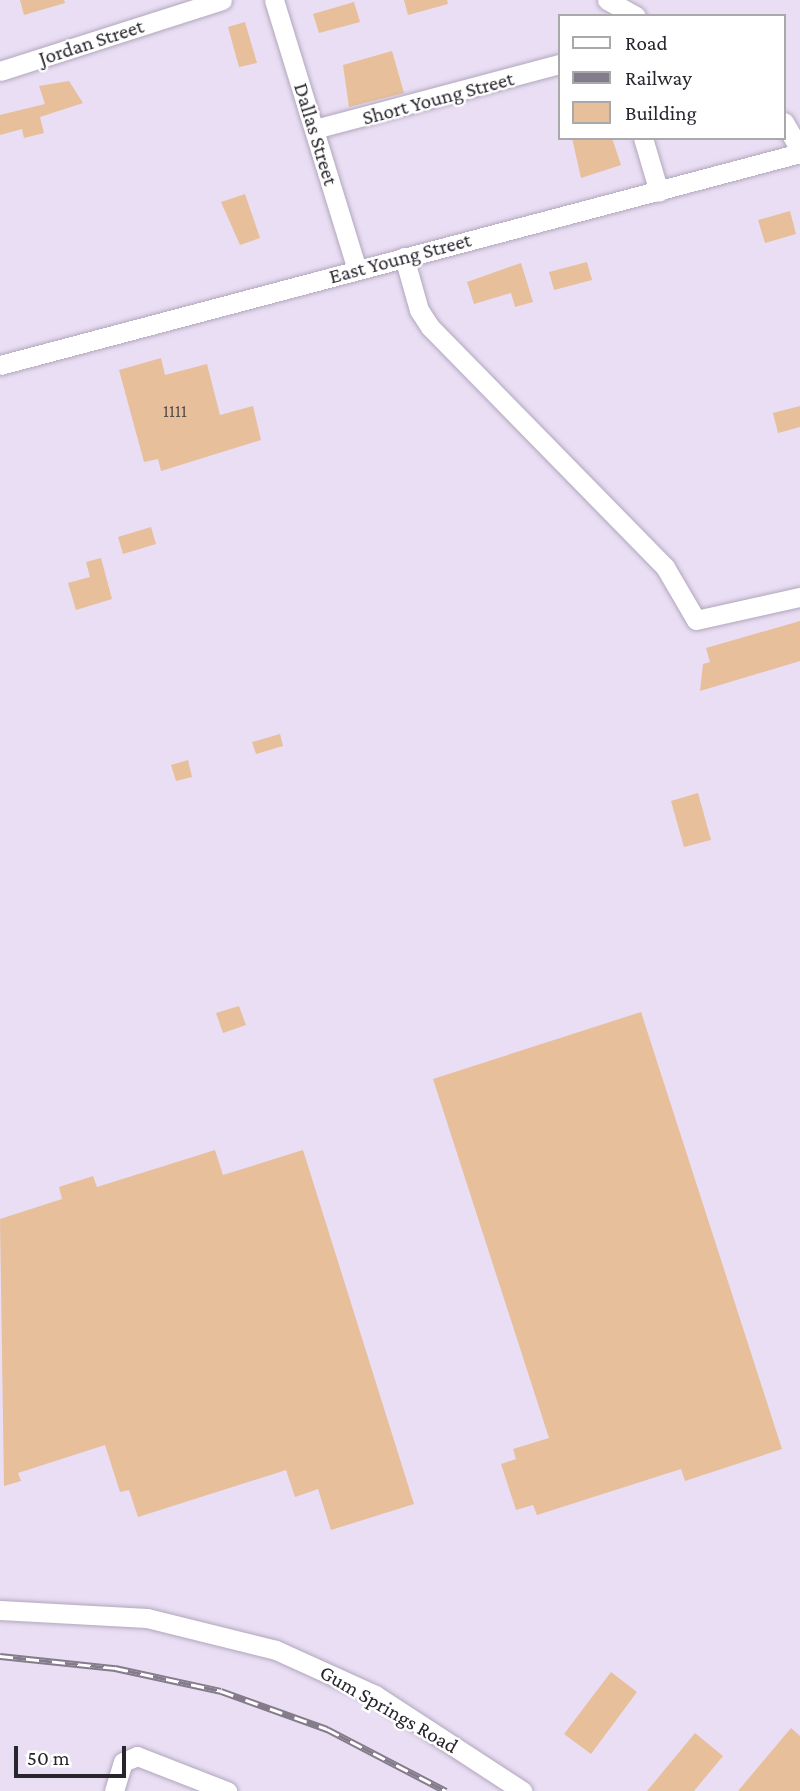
<!DOCTYPE html>
<html>
<head>
<meta charset="utf-8">
<style>
  body { margin:0 }
  #map { position:relative; width:800px; height:1791px; overflow:hidden; background:#e9def4; font-family:"Crimson Pro",serif }
  div>[style] { position:absolute }
  [style*='--x'] { left:calc(var(--x)*1px); top:calc(var(--y)*1px); width:calc(var(--w)*1px); rotate:calc(var(--a)*1deg) }
  .building>* { inset:0; background:#e7bf9b }
  .roads { filter:drop-shadow(0 0 2px #b1a6bb) drop-shadow(0 0 2px #b1a6bb) }
  .minor>* { height:19px; margin:-9.5px; padding:0 9.5px; transform-origin:9.5px; border-radius:9.5px; background:#fff }
  .rail>* { height:7px; margin-top:-3.5px; transform-origin:0; background:repeating-linear-gradient(90deg,#fff 0 13px,#847c8b 0 26px); box-sizing:border-box; border-block:2px solid #847c8b }
  span { translate:-50% -50%; white-space:nowrap; text-align:center; line-height:1.15; -webkit-text-stroke:5px #fff; paint-order:stroke }
  .number-label { font-size:18px; color:#584c48 }
  .number-label span { -webkit-text-stroke-width:0 }
  .street-label { font-size:21px; color:#29252d }
  .legend { position:absolute; left:558px; top:14px; width:228px; height:126px; box-sizing:border-box; background:#fff; border:2px solid #a9a8ab; margin:0; padding:9px 12px; list-style:none; font-size:21px; color:#29252d }
  .legend li { display:flex; align-items:center; gap:14px; height:35px }
  .legend b { width:35px; border:2px solid #a9a8ab }
  .scale { position:absolute; left:14px; top:1746px; width:112px; height:32px; box-sizing:border-box; border:4px solid #29252d; border-top:0; padding-left:9px; font-size:21px; line-height:24px; white-space:nowrap; color:#29252d; -webkit-text-stroke:5px #fff; paint-order:stroke }
</style>
</head>
<body>
<div id="map">
  <div class="building">
    <i style="clip-path:polygon(20px 0,64px 0,65px 3px,24px 15px)"></i>
    <i style="clip-path:polygon(404px 0,447px 0,448px 4px,408px 15px)"></i>
    <i style="clip-path:polygon(354px 2px,360px 22px,319px 33px,313px 14px)"></i>
    <i style="clip-path:polygon(245px 22px,257px 63px,239px 67px,228px 27px)"></i>
    <i style="clip-path:polygon(392px 51px,404px 93px,349px 107px,343px 65px)"></i>
    <i style="clip-path:polygon(69px 81px,83px 103px,40px 117px,44px 133px,24px 138px,22px 129px,0 135px,0 115px,45px 104px,39px 86px)"></i>
    <i style="clip-path:polygon(572px 138px,612px 138px,621px 165px,581px 178px)"></i>
    <i style="clip-path:polygon(245px 194px,260px 238px,240px 245px,221px 202px)"></i>
    <i style="clip-path:polygon(790px 211px,796px 234px,765px 243px,758px 220px)"></i>
    <i style="clip-path:polygon(587px 262px,592px 280px,554px 290px,549px 272px)"></i>
    <i style="clip-path:polygon(521px 263px,533px 302px,515px 307px,511px 293px,474px 304px,467px 282px)"></i>
    <i style="clip-path:polygon(161px 358px,165px 375px,207px 364px,220px 415px,253px 406px,261px 440px,161px 471px,158px 459px,144px 462px,119px 370px)"></i>
    <i style="clip-path:polygon(800px 406px,800px 427px,778px 433px,773px 413px)"></i>
    <i style="clip-path:polygon(151px 527px,156px 544px,123px 554px,118px 537px)"></i>
    <i style="clip-path:polygon(101px 558px,112px 599px,76px 610px,68px 583px,90px 577px,86px 562px)"></i>
    <i style="clip-path:polygon(800px 621px,800px 661px,700px 691px,703px 664px,710px 662px,706px 648px)"></i>
    <i style="clip-path:polygon(280px 734px,283px 746px,256px 754px,252px 742px)"></i>
    <i style="clip-path:polygon(188px 760px,192px 777px,176px 781px,171px 765px)"></i>
    <i style="clip-path:polygon(698px 793px,711px 840px,684px 847px,671px 801px)"></i>
    <i style="clip-path:polygon(239px 1006px,246px 1025px,223px 1033px,216px 1013px)"></i>
    <i style="clip-path:polygon(641px 1012px,782px 1449px,685px 1481px,681px 1469px,537px 1515px,533px 1505px,516px 1510px,501px 1464px,516px 1459px,513px 1449px,549px 1438px,433px 1079px)"></i>
    <i style="clip-path:polygon(215px 1150px,223px 1175px,303px 1150px,414px 1504px,331px 1530px,318px 1489px,295px 1497px,286px 1470px,138px 1517px,129px 1490px,120px 1492px,105px 1445px,18px 1473px,21px 1481px,4px 1486px,0 1219px,62px 1199px,59px 1187px,93px 1176px,97px 1187px)"></i>
    <i style="clip-path:polygon(611px 1672px,637px 1692px,591px 1754px,564px 1734px)"></i>
    <i style="clip-path:polygon(791px 1728px,800px 1736px,800px 1791px,738px 1791px)"></i>
    <i style="clip-path:polygon(695px 1733px,723px 1756px,694px 1791px,647px 1791px)"></i>
  </div>
  <div class="roads">
    <div class="minor">
      <i style="--x:274;--y:0;--w:282;--a:72.9"></i>
      <i style="--x:607;--y:0;--w:33;--a:29"></i>
      <i style="--x:0;--y:71;--w:233;--a:-17.7"></i>
      <i style="--x:784;--y:122;--w:32;--a:60"></i>
      <i style="--x:315;--y:129;--w:253;--a:-14.9"></i>
      <i style="--x:643;--y:138;--w:56;--a:73.5"></i>
      <i style="--x:404;--y:257;--w:55;--a:74.2"></i>
      <i style="--x:419;--y:310;--w:20;--a:57"></i>
      <i style="--x:430;--y:327;--w:336;--a:45.6"></i>
      <i style="--x:665;--y:567;--w:61;--a:59.7"></i>
      <i style="--x:696;--y:620;--w:107;--a:-12.5"></i>
      <i style="--x:0;--y:365;--w:828;--a:-14.84"></i>
      <i style="--x:0;--y:1610;--w:147;--a:3.1"></i>
      <i style="--x:147;--y:1618;--w:133;--a:13.9"></i>
      <i style="--x:276;--y:1650;--w:109;--a:24.4"></i>
      <i style="--x:375;--y:1695;--w:176;--a:33.1"></i>
      <i style="--x:114;--y:1791;--w:30;--a:-73"></i>
      <i style="--x:123;--y:1762;--w:15;--a:-23"></i>
      <i style="--x:137;--y:1756;--w:97;--a:21.3"></i>
    </div>
  </div>
  <div class="rail">
    <i style="--x:0;--y:1656;--w:116;--a:6"></i>
    <i style="--x:115;--y:1668;--w:108;--a:12.2"></i>
    <i style="--x:221;--y:1691;--w:113;--a:19.7"></i>
    <i style="--x:327;--y:1729;--w:134;--a:27.5"></i>
  </div>
  <div class="number-label">
    <span style="left:175px;top:411px">1111</span>
  </div>
  <div class="street-label">
    <span style="left:91px;top:42px;rotate:-18deg">Jordan Street</span>
    <span style="left:438px;top:98px;rotate:-15deg">Short Young Street</span>
    <span style="left:316px;top:134px;rotate:73deg">Dallas Street</span>
    <span style="left:400px;top:258px;rotate:-15deg">East Young Street</span>
    <span style="left:389px;top:1709px;rotate:30deg">Gum Springs Road</span>
  </div>
  <ul class="legend">
  <li><b style="height:9px;background:#fff"></b>Road</li>
  <li><b style="height:9px;background:#847c8b"></b>Railway</li>
  <li><b style="height:19px;background:#e7bf9b"></b>Building</li>
  </ul>
  <div class="scale">50 m</div>
</div>
</body>
</html>
